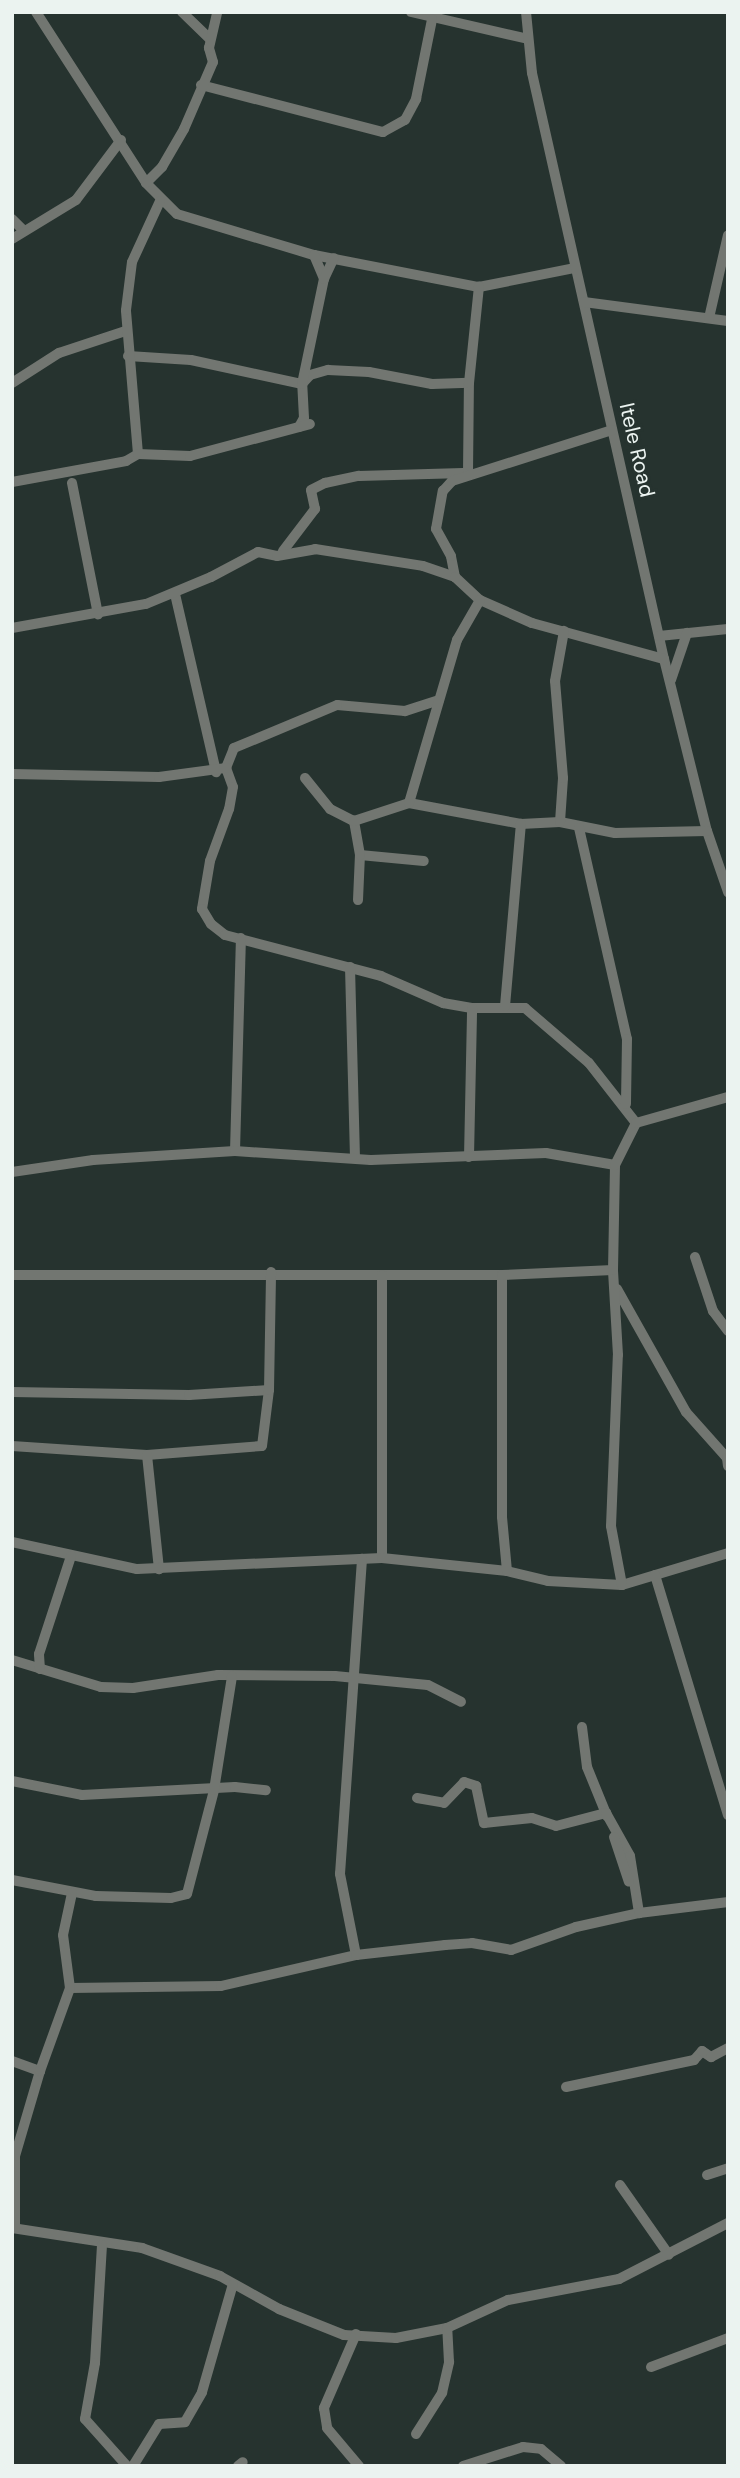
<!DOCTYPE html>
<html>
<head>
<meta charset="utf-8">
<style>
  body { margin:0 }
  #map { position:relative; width:740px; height:2478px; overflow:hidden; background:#26332f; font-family:"DM Sans",sans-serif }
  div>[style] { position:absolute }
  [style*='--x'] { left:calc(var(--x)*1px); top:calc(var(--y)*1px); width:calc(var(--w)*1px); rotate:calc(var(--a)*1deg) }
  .minor>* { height:10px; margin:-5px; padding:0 5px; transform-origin:5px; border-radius:5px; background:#727671 }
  span { translate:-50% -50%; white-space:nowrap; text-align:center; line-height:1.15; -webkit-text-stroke:6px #26332f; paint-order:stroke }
  .street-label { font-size:21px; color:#ebf3f0 }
  .frame { position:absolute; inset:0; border:14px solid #ebf3f0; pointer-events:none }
</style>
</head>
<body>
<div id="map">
  <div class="minor">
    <i style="--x:36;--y:12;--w:203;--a:57.2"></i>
    <i style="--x:146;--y:183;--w:44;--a:45"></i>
    <i style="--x:177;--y:214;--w:143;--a:16.7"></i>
    <i style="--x:314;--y:255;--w:168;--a:11"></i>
    <i style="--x:479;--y:287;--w:98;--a:-11.2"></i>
    <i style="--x:182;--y:12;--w:39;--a:44"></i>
    <i style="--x:411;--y:12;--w:120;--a:13"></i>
    <i style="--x:526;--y:12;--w:61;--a:84.4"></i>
    <i style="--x:532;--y:73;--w:601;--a:77.31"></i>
    <i style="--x:664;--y:659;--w:177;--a:76"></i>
    <i style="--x:707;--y:831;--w:65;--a:71"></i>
    <i style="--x:201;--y:85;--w:188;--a:14.5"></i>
    <i style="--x:383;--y:132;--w:25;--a:-29"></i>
    <i style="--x:405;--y:120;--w:24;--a:-62"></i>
    <i style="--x:416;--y:99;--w:81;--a:-78.6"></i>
    <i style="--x:146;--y:183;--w:23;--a:-45"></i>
    <i style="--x:162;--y:167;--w:44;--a:-59.9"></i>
    <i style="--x:184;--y:129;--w:73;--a:-66.6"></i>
    <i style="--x:213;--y:62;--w:15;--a:-106"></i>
    <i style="--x:209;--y:48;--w:37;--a:-77"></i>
    <i style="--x:12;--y:219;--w:14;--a:45"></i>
    <i style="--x:12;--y:239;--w:75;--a:-31.4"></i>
    <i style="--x:76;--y:200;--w:75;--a:-53.1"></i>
    <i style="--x:314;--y:255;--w:26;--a:67"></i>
    <i style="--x:584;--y:302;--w:145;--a:7.5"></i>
    <i style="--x:709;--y:318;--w:85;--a:-77.1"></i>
    <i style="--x:128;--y:356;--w:63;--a:3.6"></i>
    <i style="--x:191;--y:360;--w:114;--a:12.2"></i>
    <i style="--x:12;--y:383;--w:56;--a:-32.6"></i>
    <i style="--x:59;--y:353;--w:70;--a:-18.4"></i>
    <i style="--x:302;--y:384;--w:12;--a:-48"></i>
    <i style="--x:310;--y:375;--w:19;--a:-16"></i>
    <i style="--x:328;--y:370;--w:41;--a:2.8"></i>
    <i style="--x:369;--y:372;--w:64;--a:10.8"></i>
    <i style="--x:432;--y:384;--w:37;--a:-2"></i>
    <i style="--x:299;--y:427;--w:10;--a:-61"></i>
    <i style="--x:304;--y:418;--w:34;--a:-93"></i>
    <i style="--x:302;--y:384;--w:107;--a:-78.2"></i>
    <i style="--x:324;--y:279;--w:23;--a:-65"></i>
    <i style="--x:138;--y:454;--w:144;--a:-94.8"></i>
    <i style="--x:126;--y:310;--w:48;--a:-82.9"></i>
    <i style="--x:132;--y:262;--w:67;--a:-65.3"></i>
    <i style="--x:468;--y:473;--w:90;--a:-89.4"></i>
    <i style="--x:469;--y:383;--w:97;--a:-84.1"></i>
    <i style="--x:12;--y:482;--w:116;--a:-10.4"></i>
    <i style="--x:126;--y:461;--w:14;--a:-30"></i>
    <i style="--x:138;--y:454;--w:52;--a:2.2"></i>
    <i style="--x:190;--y:456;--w:124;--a:-14.9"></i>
    <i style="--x:72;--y:483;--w:134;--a:78.8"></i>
    <i style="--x:283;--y:551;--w:53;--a:-52.7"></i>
    <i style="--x:315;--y:509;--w:19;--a:-102"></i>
    <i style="--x:311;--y:490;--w:16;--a:-27"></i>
    <i style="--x:325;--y:483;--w:35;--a:-12"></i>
    <i style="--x:359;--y:476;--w:104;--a:-1.7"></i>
    <i style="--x:455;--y:577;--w:21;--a:-101"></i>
    <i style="--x:451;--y:556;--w:31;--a:-119"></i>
    <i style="--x:436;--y:529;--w:39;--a:-80"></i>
    <i style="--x:443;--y:491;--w:13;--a:-48"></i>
    <i style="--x:452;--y:481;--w:168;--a:-17.7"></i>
    <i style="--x:175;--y:594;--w:183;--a:77"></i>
    <i style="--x:12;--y:628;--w:136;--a:-10.2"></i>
    <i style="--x:146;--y:604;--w:70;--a:-22.6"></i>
    <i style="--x:211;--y:577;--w:53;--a:-28"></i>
    <i style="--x:258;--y:552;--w:19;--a:12"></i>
    <i style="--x:277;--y:556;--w:39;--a:-10"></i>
    <i style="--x:315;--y:549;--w:109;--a:8.9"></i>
    <i style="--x:423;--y:566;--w:34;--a:19"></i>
    <i style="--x:455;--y:577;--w:34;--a:43"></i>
    <i style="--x:480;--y:600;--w:57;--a:23.9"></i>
    <i style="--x:532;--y:623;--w:137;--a:15.3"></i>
    <i style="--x:659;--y:636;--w:69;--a:-5.8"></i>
    <i style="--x:671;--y:680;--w:50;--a:-71.2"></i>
    <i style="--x:439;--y:700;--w:36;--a:162"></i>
    <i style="--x:405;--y:711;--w:68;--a:-175"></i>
    <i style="--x:337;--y:705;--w:112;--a:157.3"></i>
    <i style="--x:234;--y:748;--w:22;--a:112"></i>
    <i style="--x:226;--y:768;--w:20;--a:70"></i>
    <i style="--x:233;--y:787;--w:22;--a:100"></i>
    <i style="--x:229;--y:809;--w:55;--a:110.1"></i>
    <i style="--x:210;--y:861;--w:49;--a:99.5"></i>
    <i style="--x:202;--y:909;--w:17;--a:59"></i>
    <i style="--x:211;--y:924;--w:18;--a:38"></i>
    <i style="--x:225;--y:935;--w:161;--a:14.7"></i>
    <i style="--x:381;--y:976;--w:68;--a:23.5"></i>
    <i style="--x:443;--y:1003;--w:29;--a:10"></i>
    <i style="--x:472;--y:1008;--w:53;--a:0"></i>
    <i style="--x:525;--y:1008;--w:84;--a:40.7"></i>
    <i style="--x:589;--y:1063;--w:76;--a:51.9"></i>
    <i style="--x:12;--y:774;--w:147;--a:1.2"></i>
    <i style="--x:159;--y:777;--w:68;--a:-7.7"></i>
    <i style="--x:305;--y:778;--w:40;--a:51"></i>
    <i style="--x:330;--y:809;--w:27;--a:27"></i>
    <i style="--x:409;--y:803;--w:114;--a:10.6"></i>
    <i style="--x:521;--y:824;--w:39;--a:-3"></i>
    <i style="--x:560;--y:822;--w:56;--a:11.3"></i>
    <i style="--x:615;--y:833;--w:92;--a:-1.2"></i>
    <i style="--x:560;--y:822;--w:44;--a:-86.1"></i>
    <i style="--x:563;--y:778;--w:97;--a:-94.7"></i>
    <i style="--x:555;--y:681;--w:51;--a:-79.8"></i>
    <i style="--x:579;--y:828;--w:216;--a:77.2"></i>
    <i style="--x:627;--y:1039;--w:65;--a:90.9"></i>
    <i style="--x:360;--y:855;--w:64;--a:5.4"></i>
    <i style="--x:358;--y:900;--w:45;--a:-87.5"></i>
    <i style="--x:360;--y:855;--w:35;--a:-100"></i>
    <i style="--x:354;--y:821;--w:58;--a:-18.1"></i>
    <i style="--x:409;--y:803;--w:170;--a:-73.6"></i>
    <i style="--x:457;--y:640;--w:46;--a:-60.1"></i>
    <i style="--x:350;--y:967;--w:191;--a:88.5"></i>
    <i style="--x:505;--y:1006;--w:183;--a:-85"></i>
    <i style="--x:235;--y:1151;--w:213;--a:-88.4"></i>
    <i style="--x:469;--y:1157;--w:149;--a:-88.8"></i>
    <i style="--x:12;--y:1172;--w:82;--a:-8.4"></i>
    <i style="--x:93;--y:1160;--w:142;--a:-3.6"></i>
    <i style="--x:235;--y:1151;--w:136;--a:3.8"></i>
    <i style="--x:371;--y:1160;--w:175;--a:-2.3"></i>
    <i style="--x:546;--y:1153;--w:70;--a:9.9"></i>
    <i style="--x:695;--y:1257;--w:57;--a:71.6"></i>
    <i style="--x:713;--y:1311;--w:25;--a:53"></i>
    <i style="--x:12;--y:1275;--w:490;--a:0"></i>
    <i style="--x:382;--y:1275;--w:283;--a:90"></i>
    <i style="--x:617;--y:1289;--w:141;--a:60.7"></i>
    <i style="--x:686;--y:1412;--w:62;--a:48.3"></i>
    <i style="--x:727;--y:1458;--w:8;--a:83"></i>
    <i style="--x:12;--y:1392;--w:177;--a:1"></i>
    <i style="--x:189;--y:1395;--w:80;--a:-3.6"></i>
    <i style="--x:12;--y:1446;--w:135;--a:3.8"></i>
    <i style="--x:147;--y:1455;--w:115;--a:-4.5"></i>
    <i style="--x:262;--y:1446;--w:56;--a:-82.9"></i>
    <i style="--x:269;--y:1390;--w:118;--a:-89"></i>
    <i style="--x:147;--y:1455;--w:115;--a:84"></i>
    <i style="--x:12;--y:1542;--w:128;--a:12.2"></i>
    <i style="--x:137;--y:1569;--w:245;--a:-2.6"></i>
    <i style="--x:382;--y:1558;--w:126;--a:5.9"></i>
    <i style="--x:507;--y:1571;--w:42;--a:13.7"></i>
    <i style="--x:548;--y:1581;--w:74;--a:3.1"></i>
    <i style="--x:622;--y:1585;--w:111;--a:-16.8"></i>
    <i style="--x:507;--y:1571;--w:54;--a:-95.3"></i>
    <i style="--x:502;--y:1517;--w:242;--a:-90"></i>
    <i style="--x:502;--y:1275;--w:111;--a:-2.6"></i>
    <i style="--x:655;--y:1575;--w:251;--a:73.1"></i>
    <i style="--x:622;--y:1585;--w:60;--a:-100.6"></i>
    <i style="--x:611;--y:1526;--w:171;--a:-87.7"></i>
    <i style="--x:618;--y:1355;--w:85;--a:-93.4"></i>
    <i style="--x:613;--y:1270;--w:105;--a:-88.9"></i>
    <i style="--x:615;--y:1165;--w:47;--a:-63.4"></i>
    <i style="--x:636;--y:1123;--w:96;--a:-15.8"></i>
    <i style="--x:12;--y:1660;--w:93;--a:16.9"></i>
    <i style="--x:101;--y:1687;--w:32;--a:2"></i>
    <i style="--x:133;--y:1688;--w:86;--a:-8.7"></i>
    <i style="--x:218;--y:1675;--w:117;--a:0.5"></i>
    <i style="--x:335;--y:1676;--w:93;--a:5.5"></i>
    <i style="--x:428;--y:1685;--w:37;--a:27"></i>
    <i style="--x:40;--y:1669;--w:15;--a:-94"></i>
    <i style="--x:39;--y:1654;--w:103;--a:-71.9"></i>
    <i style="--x:582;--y:1727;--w:40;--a:82.9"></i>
    <i style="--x:587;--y:1767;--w:53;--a:67.8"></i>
    <i style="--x:12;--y:1781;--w:71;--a:11.3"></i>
    <i style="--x:82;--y:1795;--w:153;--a:-3"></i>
    <i style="--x:235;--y:1787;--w:31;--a:6"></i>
    <i style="--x:417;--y:1798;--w:27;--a:10"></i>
    <i style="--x:444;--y:1803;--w:29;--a:-46"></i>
    <i style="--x:464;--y:1782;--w:13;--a:18"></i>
    <i style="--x:476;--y:1786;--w:38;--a:78"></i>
    <i style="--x:484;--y:1823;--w:48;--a:-5.9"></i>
    <i style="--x:532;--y:1818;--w:25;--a:18"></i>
    <i style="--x:556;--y:1826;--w:52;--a:-14.6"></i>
    <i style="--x:606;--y:1813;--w:49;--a:60.8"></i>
    <i style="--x:630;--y:1856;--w:58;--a:81"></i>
    <i style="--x:614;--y:1837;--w:47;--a:71.6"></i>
    <i style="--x:12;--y:1880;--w:86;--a:10.8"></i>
    <i style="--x:96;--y:1896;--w:75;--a:1.5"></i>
    <i style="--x:171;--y:1898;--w:16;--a:-14"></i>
    <i style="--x:187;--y:1894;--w:107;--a:-75.4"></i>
    <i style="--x:214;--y:1790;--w:115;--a:-81"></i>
    <i style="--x:356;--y:1955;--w:83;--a:-101.2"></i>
    <i style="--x:340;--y:1874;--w:316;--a:-86"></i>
    <i style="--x:70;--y:1988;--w:151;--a:-0.8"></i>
    <i style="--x:221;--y:1986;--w:139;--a:-12.9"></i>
    <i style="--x:356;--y:1955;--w:90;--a:-6.4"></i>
    <i style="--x:445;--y:1945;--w:27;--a:-4"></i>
    <i style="--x:472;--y:1943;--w:40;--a:10"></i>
    <i style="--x:511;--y:1950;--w:69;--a:-19.5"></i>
    <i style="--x:576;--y:1927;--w:65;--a:-12.5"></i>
    <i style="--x:639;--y:1913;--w:90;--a:-7"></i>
    <i style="--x:12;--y:2061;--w:30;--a:20"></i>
    <i style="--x:566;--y:2087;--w:131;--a:-11.9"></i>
    <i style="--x:694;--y:2060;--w:12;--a:-48"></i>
    <i style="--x:702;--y:2051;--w:11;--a:34"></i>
    <i style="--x:711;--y:2057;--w:19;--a:-28"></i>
    <i style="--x:707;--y:2175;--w:22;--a:-18"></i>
    <i style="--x:620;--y:2185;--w:85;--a:55"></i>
    <i style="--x:12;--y:2228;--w:132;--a:8.7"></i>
    <i style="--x:142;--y:2248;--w:83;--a:19.7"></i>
    <i style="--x:220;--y:2276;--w:68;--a:29.2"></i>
    <i style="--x:279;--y:2309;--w:70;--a:21.8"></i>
    <i style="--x:344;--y:2335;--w:52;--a:3.3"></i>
    <i style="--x:396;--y:2338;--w:52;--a:-11.1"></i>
    <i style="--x:447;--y:2328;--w:67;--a:-24.7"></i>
    <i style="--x:508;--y:2300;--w:113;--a:-10.7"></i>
    <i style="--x:619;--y:2279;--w:123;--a:-27.2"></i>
    <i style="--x:15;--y:2228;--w:72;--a:-90"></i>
    <i style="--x:15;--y:2156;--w:89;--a:-73.6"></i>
    <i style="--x:40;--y:2071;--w:88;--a:-70.1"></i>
    <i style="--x:70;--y:1988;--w:53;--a:-97.5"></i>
    <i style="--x:63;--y:1935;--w:43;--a:-77.9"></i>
    <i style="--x:102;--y:2245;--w:118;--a:93.4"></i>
    <i style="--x:95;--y:2363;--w:57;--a:100.1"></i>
    <i style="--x:85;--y:2419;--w:63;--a:48.2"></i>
    <i style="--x:356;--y:2334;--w:81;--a:113.4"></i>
    <i style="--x:324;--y:2408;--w:20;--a:81"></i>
    <i style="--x:327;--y:2428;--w:50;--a:49.9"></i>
    <i style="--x:651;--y:2367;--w:82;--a:-20.6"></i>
    <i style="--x:416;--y:2434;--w:49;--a:-57.6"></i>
    <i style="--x:442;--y:2393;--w:32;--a:-77"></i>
    <i style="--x:449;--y:2362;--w:34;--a:-93"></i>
    <i style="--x:133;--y:2466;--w:49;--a:-58.2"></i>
    <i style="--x:159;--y:2424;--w:26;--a:-4"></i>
    <i style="--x:185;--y:2422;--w:34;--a:-60"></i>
    <i style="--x:202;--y:2392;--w:112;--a:-74"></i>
    <i style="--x:238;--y:2466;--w:6;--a:-39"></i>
    <i style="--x:463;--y:2466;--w:63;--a:-17.6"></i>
    <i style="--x:523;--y:2447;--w:18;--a:6"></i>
    <i style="--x:541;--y:2449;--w:26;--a:40"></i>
  </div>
  <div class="street-label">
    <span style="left:637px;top:450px;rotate:77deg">Itele Road</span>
  </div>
  <div class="frame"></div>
</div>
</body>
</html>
